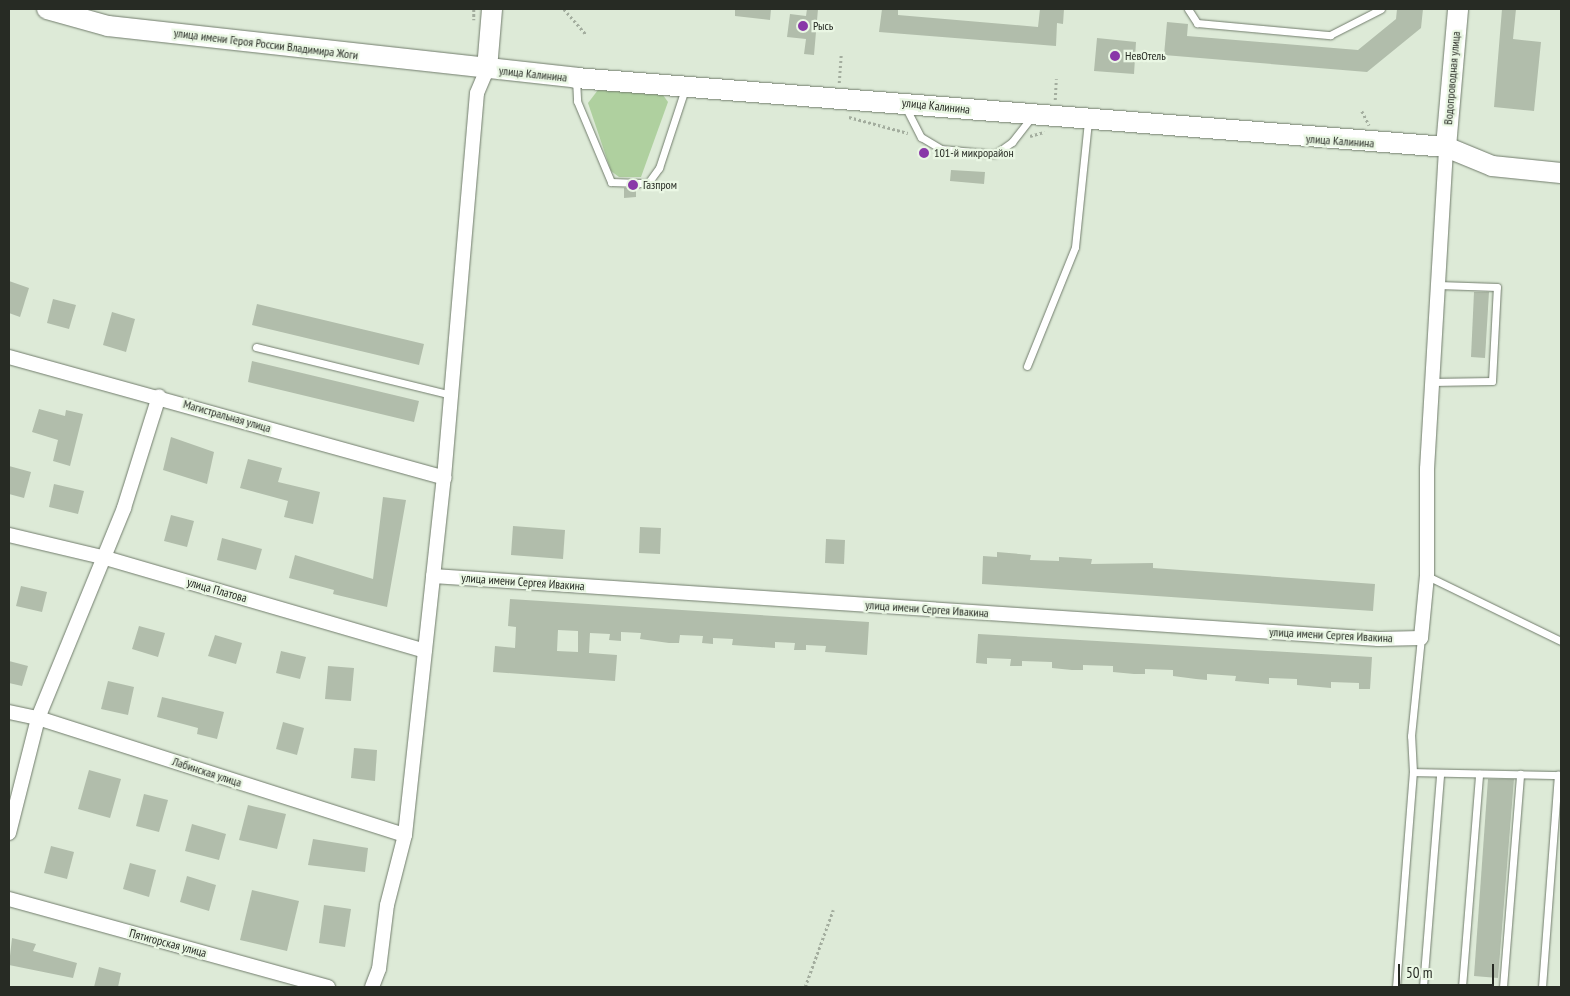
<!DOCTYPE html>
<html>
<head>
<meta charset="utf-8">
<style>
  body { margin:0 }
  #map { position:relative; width:1570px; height:996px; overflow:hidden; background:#ddead7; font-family:"PT Sans Narrow",sans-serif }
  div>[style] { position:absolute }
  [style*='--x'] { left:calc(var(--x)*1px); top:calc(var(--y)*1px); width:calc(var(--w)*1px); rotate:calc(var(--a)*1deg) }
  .green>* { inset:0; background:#afd09f }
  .building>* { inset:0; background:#b1bdab }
  .path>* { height:2.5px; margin-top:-1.25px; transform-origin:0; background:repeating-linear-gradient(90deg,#a3ad9e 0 2.5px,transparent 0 5px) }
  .roads { filter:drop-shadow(0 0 1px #717c6c) drop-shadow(0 0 1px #717c6c) }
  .lane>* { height:7px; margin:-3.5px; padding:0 3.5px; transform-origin:3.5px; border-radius:3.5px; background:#fff }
  .street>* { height:14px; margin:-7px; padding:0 7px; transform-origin:7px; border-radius:7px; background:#fff }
  .secondary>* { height:20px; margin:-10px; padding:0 10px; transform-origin:10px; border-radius:10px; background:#fff }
  .dots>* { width:14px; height:14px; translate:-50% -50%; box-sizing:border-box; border:2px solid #eaf7e4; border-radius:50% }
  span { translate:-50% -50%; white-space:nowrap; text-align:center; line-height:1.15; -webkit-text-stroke:4.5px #eaf7e4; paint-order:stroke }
  .poi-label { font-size:12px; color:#272b24 }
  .left { translate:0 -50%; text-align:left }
  .street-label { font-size:12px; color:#272b24 }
  .frame { position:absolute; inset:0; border:10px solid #272b24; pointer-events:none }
  .scale { position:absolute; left:1398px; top:964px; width:96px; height:22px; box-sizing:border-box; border:2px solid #272b24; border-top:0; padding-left:6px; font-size:15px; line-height:18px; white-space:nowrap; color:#272b24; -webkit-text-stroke:4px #eaf7e4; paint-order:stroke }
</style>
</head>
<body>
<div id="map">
  <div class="green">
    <i style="clip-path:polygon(598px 90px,663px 95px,668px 102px,641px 177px,619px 177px,611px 171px,588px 103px)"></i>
  </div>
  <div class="building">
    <i style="clip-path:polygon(735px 9px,771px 9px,770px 20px,735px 16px)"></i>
    <i style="clip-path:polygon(807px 9px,818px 9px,814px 55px,804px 54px,806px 39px,787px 37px,790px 14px,806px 16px)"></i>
    <i style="clip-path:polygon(882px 9px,898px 9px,898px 15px,1038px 27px,1040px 9px,1064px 9px,1063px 24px,1057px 23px,1056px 46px,879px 32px)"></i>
    <i style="clip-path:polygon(1397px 9px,1423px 9px,1421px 28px,1367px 72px,1164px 55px,1167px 22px,1188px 24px,1187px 36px,1358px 50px,1396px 19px)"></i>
    <i style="clip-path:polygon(1502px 9px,1516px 9px,1513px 39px,1541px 42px,1534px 111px,1494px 107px)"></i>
    <i style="clip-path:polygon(1097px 38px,1136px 42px,1134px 74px,1094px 71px)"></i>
    <i style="clip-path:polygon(951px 170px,985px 172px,984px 184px,950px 181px)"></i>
    <i style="clip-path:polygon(624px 188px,640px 188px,640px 189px,636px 189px,636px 197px,624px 198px)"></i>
    <i style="clip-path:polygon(9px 281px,29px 288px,20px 317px,9px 313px)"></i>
    <i style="clip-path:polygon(1474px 292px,1489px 292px,1485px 358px,1471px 357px)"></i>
    <i style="clip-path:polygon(53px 299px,76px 305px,69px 329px,47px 323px)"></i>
    <i style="clip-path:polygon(257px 304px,424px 344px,419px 365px,252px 325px)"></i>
    <i style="clip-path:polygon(112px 312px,135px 319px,126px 352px,103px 345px)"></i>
    <i style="clip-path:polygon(252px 361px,419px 401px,414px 422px,248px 382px)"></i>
    <i style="clip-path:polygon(39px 409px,65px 416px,66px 410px,83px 414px,70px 466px,53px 461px,58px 440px,32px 432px)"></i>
    <i style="clip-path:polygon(171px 437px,214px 452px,207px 484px,163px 470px)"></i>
    <i style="clip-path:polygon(248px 459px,282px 468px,278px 482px,320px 492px,313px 524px,284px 517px,288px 501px,240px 488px)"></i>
    <i style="clip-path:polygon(9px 466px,31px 472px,24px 498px,9px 494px)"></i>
    <i style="clip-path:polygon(54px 484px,84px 491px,78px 514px,49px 507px)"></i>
    <i style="clip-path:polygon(383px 497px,406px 500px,387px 607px,333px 594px,334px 590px,289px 578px,295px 555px,373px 579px)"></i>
    <i style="clip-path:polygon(171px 515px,194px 521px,187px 547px,164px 541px)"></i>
    <i style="clip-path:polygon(513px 526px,565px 530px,563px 559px,511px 555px)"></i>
    <i style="clip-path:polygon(640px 527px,661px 528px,660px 554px,639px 553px)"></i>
    <i style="clip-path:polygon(222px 538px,262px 549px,256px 570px,217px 560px)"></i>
    <i style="clip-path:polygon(826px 539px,845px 540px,844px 564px,825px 563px)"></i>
    <i style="clip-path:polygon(997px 552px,1031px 555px,1030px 560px,1059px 561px,1059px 557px,1092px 559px,1091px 564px,1153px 563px,1153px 568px,1375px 584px,1373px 611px,982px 584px,983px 556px,997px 557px)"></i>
    <i style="clip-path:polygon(21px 586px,47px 592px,42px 612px,16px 606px)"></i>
    <i style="clip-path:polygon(evenodd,510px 599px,869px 622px,867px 655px,825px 652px,826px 646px,806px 645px,806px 650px,794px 650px,795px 643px,775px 642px,775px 648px,732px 645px,733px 639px,713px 638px,713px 644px,702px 643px,703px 636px,680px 635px,679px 643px,669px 643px,640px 639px,641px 633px,621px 632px,621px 641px,609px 640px,610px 634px,590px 633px,589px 653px,617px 655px,615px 681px,493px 672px,495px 646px,515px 648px,516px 627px,508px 626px,510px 599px,558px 630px,578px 631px,578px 652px,557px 651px,558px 630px)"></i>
    <i style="clip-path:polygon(139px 626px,165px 633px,158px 657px,132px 649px)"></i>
    <i style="clip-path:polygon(978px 634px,1372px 657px,1370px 689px,1359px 689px,1359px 683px,1331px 682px,1331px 688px,1297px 685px,1297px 679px,1269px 678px,1269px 684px,1258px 683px,1235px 681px,1236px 676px,1207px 674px,1207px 680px,1196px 679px,1173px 676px,1173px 670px,1145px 669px,1145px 674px,1134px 674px,1113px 672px,1113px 666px,1083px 665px,1083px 670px,1072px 670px,1052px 668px,1052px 662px,1022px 661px,1022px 666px,1010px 666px,1011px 659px,987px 658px,987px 664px,976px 663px)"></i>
    <i style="clip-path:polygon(215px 635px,242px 643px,236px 664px,208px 656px)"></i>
    <i style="clip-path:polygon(281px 651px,306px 657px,300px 679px,276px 673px)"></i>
    <i style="clip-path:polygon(9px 661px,28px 666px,22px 686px,9px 683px)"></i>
    <i style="clip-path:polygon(328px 666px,354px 668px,351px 701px,325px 699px)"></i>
    <i style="clip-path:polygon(108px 681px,134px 687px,128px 715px,101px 709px)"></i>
    <i style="clip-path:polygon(162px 697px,224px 712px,217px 739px,197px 734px,198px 728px,157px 717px)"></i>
    <i style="clip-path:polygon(283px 722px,304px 728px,297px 755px,276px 749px)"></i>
    <i style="clip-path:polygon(354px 748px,377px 750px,375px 781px,351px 778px)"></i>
    <i style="clip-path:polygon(89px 770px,121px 779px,110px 818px,78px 809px)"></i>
    <i style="clip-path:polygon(1488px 779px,1514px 779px,1498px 978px,1474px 976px)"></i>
    <i style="clip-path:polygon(144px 794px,168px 800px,159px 832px,136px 826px)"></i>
    <i style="clip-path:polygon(248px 805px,286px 814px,277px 849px,239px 840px)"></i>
    <i style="clip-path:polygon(192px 824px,226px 834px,219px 860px,185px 851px)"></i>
    <i style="clip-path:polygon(313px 839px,368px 848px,365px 872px,308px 865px)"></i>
    <i style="clip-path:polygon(51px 846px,74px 852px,67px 879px,44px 873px)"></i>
    <i style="clip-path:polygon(130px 863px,156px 870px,149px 897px,123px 889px)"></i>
    <i style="clip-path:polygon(187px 876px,216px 885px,209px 911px,180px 902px)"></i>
    <i style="clip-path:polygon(252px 890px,299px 901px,287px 951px,240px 940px)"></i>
    <i style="clip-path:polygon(324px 905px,351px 909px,345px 947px,319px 943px)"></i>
    <i style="clip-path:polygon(12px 938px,36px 944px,33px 951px,77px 963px,73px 978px,9px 965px)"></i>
    <i style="clip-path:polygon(99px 967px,121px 973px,118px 987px,94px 987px)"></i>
  </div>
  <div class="path">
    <i style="--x:474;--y:9;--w:11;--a:90"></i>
    <i style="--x:564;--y:9;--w:33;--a:49"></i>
    <i style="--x:839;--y:83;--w:29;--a:-86"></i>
    <i style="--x:1055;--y:100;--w:21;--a:-87"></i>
    <i style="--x:1362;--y:111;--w:16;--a:63"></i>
    <i style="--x:849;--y:117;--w:61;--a:15.2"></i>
    <i style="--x:1030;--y:136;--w:15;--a:-16"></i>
    <i style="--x:805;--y:987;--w:82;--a:-70"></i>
  </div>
  <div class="roads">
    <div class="lane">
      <i style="--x:1188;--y:9;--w:17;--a:57"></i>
      <i style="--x:1197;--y:23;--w:134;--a:5.2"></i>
      <i style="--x:1330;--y:35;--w:57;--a:-27"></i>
      <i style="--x:576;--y:79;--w:22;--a:87"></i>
      <i style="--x:577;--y:101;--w:88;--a:67.2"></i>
      <i style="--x:611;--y:182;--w:37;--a:2"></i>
      <i style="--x:648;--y:183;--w:19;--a:-54"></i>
      <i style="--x:659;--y:168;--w:83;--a:-71.8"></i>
      <i style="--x:906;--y:108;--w:33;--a:63"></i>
      <i style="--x:921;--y:137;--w:23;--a:31"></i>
      <i style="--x:941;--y:149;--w:54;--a:5.3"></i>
      <i style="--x:995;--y:154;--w:21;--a:-35"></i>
      <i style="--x:1012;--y:142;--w:31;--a:-52"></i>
      <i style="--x:256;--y:347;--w:202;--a:13.8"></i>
      <i style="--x:1027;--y:366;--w:128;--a:-68"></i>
      <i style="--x:1075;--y:247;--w:127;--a:-84.1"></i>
      <i style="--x:1432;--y:382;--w:60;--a:-1"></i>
      <i style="--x:1492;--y:381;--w:94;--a:-87"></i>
      <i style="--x:1497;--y:287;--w:59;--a:-178.1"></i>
      <i style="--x:1427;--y:576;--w:149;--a:25.9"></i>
      <i style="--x:1413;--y:772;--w:36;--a:-93"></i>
      <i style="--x:1411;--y:736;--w:99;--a:-84.2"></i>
      <i style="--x:1396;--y:987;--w:216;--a:-85.5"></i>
      <i style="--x:1413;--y:772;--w:148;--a:1.2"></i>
      <i style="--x:1423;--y:987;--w:214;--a:-85.4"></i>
      <i style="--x:1462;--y:987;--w:214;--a:-85.4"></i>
      <i style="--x:1503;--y:987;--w:214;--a:-85.4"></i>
      <i style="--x:1542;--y:987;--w:213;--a:-85.7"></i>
    </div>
    <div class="street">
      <i style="--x:9;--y:357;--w:452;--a:15.5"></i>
      <i style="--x:9;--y:535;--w:96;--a:13.3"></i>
      <i style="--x:102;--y:557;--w:336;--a:16.2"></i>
      <i style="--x:433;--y:576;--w:947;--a:3.81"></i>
      <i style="--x:1378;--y:639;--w:43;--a:-1.3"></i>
      <i style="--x:1421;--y:638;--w:62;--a:-84.5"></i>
      <i style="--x:1427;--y:576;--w:107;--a:-90"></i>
      <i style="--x:1427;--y:469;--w:323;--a:-86.6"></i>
      <i style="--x:9;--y:712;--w:30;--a:12"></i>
      <i style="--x:38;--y:718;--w:385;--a:17.7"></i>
      <i style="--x:9;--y:833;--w:119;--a:-75.8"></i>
      <i style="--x:38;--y:718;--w:227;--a:-67.7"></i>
      <i style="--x:124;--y:508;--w:117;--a:-72.6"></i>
      <i style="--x:9;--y:899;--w:331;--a:15.4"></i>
      <i style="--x:372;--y:987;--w:19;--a:-69"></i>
      <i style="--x:379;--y:969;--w:64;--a:-82.9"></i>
      <i style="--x:387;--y:905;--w:72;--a:-75.6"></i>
      <i style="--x:405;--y:835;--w:359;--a:-83.8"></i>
      <i style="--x:444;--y:478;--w:386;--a:-85.1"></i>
      <i style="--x:477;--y:93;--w:26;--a:-67"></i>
    </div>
    <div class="secondary">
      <i style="--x:47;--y:9;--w:63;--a:15.6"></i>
      <i style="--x:108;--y:26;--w:471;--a:6.3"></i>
      <i style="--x:576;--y:78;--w:873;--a:4.53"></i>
      <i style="--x:1446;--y:147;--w:50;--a:22.4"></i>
      <i style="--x:1492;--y:166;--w:69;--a:5.8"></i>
      <i style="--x:487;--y:69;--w:60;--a:-85.2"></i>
      <i style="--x:1446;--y:147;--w:139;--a:-85"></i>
    </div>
  </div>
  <div class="dots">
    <i style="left:803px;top:26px;background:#8938a8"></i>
    <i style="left:1115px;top:56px;background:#8938a8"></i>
    <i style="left:924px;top:153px;background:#8938a8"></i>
    <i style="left:633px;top:185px;background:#8938a8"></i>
  </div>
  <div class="poi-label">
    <span class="left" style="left:813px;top:26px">Рысь</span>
    <span class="left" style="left:1125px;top:56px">НевОтель</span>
    <span class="left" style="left:934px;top:153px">101-й микрорайон</span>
    <span class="left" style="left:643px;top:185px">Газпром</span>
  </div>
  <div class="street-label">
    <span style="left:266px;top:44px;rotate:7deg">улица имени Героя России Владимира Жоги</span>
    <span style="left:533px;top:74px;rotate:6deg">улица Калинина</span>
    <span style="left:1452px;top:78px;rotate:-85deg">Водопроводная улица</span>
    <span style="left:936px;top:106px;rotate:6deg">улица Калинина</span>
    <span style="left:1340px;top:141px;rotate:4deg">улица Калинина</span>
    <span style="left:227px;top:416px;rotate:16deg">Магистральная улица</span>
    <span style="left:523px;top:582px;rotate:4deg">улица имени Сергея Ивакина</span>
    <span style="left:217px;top:590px;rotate:16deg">улица Платова</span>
    <span style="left:927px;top:609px;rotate:4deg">улица имени Сергея Ивакина</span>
    <span style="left:1331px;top:635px;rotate:3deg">улица имени Сергея Ивакина</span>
    <span style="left:207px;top:772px;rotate:18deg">Лабинская улица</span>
    <span style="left:168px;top:943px;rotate:15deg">Пятигорская улица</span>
  </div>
  <div class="frame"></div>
  <div class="scale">50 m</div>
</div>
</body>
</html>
